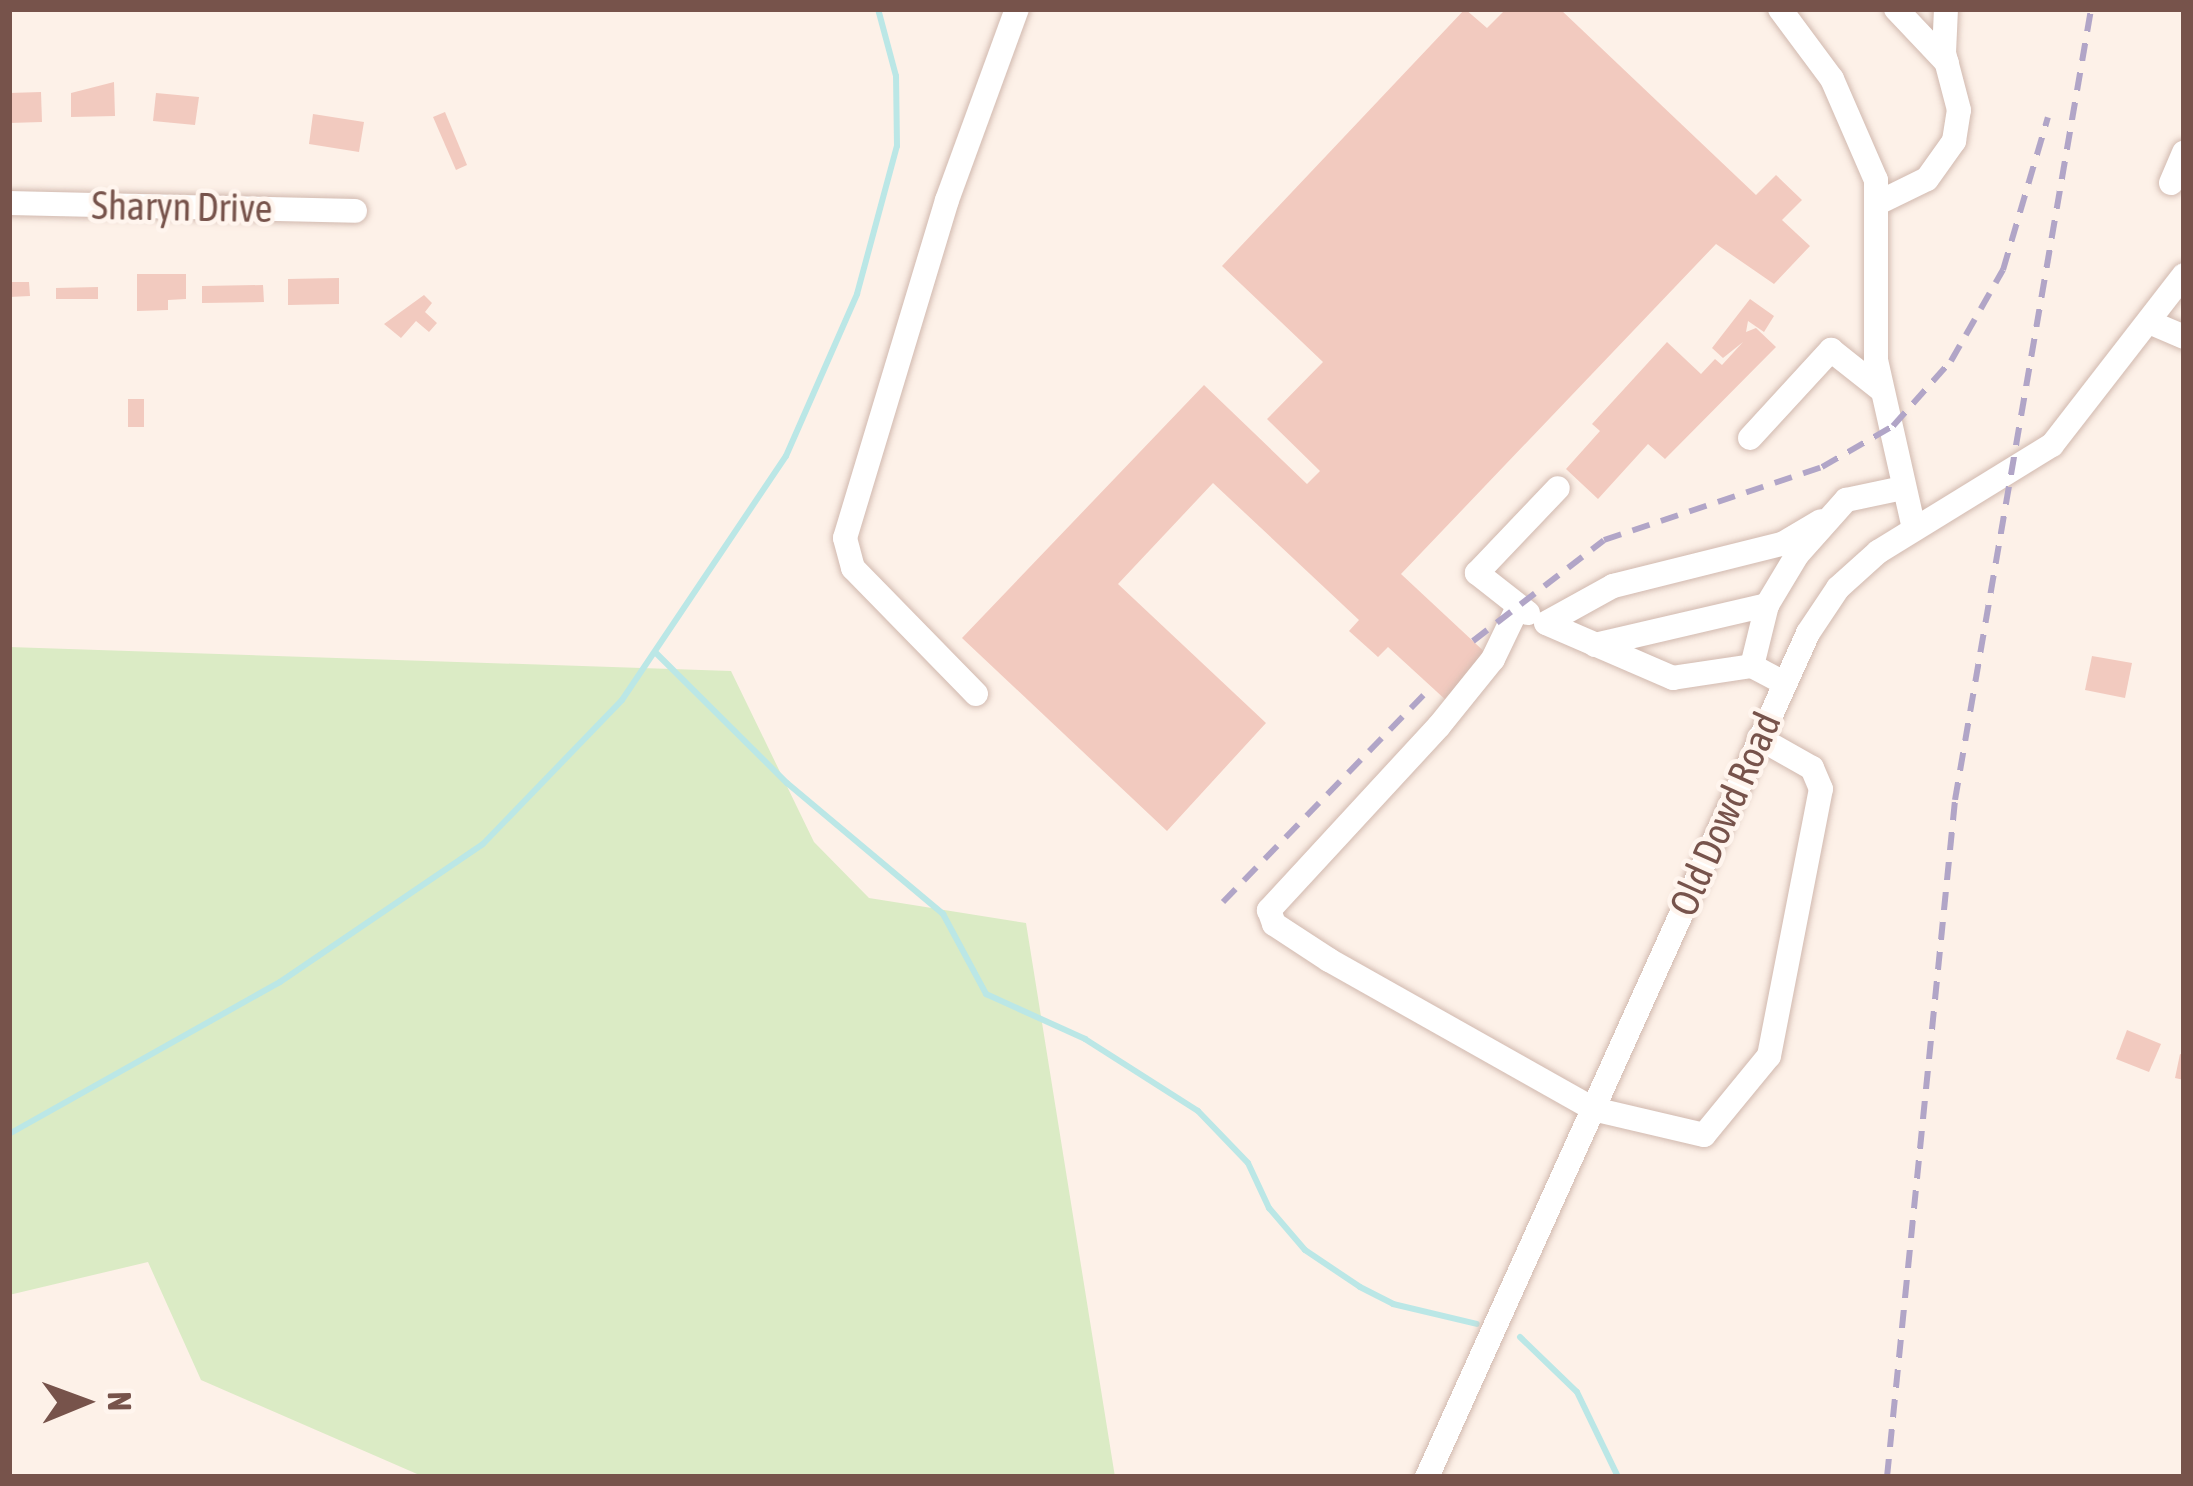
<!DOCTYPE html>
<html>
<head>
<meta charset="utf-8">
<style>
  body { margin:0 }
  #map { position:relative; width:2193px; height:1486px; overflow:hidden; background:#fdf1e8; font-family:"Asap Condensed",sans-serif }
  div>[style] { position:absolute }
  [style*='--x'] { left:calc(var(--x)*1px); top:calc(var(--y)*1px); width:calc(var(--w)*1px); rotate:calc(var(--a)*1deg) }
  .green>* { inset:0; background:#dbebc5 }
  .stream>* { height:6px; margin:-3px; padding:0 3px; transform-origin:3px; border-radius:3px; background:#bbe7e6 }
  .building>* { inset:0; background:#f2cabf }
  .roads { filter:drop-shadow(0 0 3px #d1b9af) drop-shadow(0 0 3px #d1b9af) }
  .minor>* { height:24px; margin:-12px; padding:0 12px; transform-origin:12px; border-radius:12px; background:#fff }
  .rail>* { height:6px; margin-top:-3px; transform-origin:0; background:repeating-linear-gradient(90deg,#b1a5c7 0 18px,transparent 0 30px) }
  span { translate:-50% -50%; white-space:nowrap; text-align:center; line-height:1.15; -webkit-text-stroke:9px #fff5ee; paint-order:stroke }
  .street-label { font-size:39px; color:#77534b }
  .frame { position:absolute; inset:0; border:12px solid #77534b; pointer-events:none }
  .north { position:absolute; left:24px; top:1342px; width:120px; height:120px; -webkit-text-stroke:9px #fff5ee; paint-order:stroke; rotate:89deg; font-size:33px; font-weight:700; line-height:48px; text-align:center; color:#77534b }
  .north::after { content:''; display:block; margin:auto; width:42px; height:54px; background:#77534b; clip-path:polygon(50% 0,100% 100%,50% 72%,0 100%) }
</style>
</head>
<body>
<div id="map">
  <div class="green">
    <i style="clip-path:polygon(9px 647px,731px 671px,814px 842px,869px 898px,1026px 923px,1115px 1477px,424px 1477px,201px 1380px,148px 1262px,9px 1295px)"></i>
  </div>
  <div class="stream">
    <i style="--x:655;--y:652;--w:186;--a:44.8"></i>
    <i style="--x:787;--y:783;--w:204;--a:40"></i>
    <i style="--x:943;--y:914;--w:91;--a:61.7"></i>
    <i style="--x:986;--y:994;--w:109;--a:24.4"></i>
    <i style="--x:1085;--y:1039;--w:134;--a:32.5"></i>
    <i style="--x:1198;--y:1111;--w:72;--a:46.1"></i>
    <i style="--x:1248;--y:1163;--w:50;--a:65"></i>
    <i style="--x:1269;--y:1208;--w:55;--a:49.4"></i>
    <i style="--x:1305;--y:1250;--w:66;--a:33.9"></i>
    <i style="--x:1360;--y:1287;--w:37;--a:27"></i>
    <i style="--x:1393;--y:1304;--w:86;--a:13.4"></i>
    <i style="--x:9;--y:1134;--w:311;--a:-29.3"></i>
    <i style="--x:280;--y:982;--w:245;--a:-34.2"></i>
    <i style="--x:483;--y:844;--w:200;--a:-46"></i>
    <i style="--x:622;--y:700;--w:294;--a:-56.1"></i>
    <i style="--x:786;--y:456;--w:177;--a:-66.3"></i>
    <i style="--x:857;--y:294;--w:153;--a:-74.9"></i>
    <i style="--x:897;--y:146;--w:70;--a:-90.8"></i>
    <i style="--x:896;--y:76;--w:69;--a:-105"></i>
    <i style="--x:1520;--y:1337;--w:79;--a:44"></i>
    <i style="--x:1577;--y:1392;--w:94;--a:64.2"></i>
  </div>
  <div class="building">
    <i style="clip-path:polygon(1465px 9px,1487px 28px,1506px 9px,1560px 9px,1756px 195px,1776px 175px,1802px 200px,1782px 220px,1810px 246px,1774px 284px,1716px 244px,1401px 574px,1490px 657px,1448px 702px,1388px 647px,1378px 657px,1349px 631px,1359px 620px,1213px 483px,1118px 584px,1266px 723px,1167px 831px,962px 638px,1204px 385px,1307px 484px,1320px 471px,1267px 419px,1323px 362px,1222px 266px)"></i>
    <i style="clip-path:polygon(114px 82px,115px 116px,71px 117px,71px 93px)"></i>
    <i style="clip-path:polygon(41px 92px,42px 122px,9px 123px,9px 93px)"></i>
    <i style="clip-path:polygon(156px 93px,199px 97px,195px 125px,153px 121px)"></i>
    <i style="clip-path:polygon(445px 112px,467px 165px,456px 170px,433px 117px)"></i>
    <i style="clip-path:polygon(313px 114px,364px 122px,359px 152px,309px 144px)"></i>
    <i style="clip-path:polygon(137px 274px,186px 274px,186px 299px,168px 300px,168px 310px,137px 311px)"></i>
    <i style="clip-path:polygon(339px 278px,339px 304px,288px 305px,288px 279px)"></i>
    <i style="clip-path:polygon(9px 282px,29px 282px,30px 296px,9px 297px)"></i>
    <i style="clip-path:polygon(263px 285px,264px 302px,202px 303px,202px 286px)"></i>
    <i style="clip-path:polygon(98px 287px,98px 299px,56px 299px,56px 288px)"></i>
    <i style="clip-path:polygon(424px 295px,432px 303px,425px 312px,437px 323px,429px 332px,416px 321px,401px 338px,384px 324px)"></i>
    <i style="clip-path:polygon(1750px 299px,1774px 316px,1764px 332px,1748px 321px,1746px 332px,1756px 328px,1776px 347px,1665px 459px,1648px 444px,1598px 499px,1566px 469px,1600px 431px,1592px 424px,1667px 342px,1701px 374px,1715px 359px,1722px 365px,1743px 342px,1723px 358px,1712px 348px)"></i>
    <i style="clip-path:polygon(128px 399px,144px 399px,144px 427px,128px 427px)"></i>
    <i style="clip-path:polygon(2092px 656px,2132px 663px,2125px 698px,2085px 690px)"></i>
    <i style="clip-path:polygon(2127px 1030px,2161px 1044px,2149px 1072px,2116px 1059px)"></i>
    <i style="clip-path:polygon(2180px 1054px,2184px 1055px,2184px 1080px,2175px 1078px)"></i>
  </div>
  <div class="roads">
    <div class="minor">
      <i style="--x:1780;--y:9;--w:87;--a:53.4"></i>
      <i style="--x:1832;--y:79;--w:110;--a:66.5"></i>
      <i style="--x:1876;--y:180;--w:180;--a:90"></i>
      <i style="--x:1876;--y:360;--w:173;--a:77.3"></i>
      <i style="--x:1896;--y:9;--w:74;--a:46.6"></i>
      <i style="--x:2171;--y:183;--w:33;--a:-67"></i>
      <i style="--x:1880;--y:202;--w:52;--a:-26.1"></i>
      <i style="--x:1927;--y:179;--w:47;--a:-54.6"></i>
      <i style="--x:1954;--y:141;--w:31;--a:-81"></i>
      <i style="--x:1959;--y:110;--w:59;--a:-104.7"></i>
      <i style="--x:1944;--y:53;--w:44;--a:-87.4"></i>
      <i style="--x:9;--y:203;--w:346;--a:1.3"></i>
      <i style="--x:2149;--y:322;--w:38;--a:23"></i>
      <i style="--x:1750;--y:438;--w:120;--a:-47.4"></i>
      <i style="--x:1831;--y:350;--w:63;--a:38.5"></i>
      <i style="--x:1518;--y:607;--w:58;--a:115.7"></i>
      <i style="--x:1493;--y:659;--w:86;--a:128.9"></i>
      <i style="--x:1439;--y:726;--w:251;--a:132.7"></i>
      <i style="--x:1269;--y:910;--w:15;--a:70"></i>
      <i style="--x:1274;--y:924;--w:66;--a:33.2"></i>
      <i style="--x:1329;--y:960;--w:303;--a:29.4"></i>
      <i style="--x:1593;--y:1109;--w:114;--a:13.2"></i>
      <i style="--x:1704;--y:1135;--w:102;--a:-50.6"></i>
      <i style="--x:1769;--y:1056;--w:272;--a:-79"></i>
      <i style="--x:1821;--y:789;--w:23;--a:-113"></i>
      <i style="--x:1812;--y:768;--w:61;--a:-150.5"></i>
      <i style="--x:1528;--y:613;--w:65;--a:-141.9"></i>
      <i style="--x:1477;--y:573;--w:117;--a:-46.4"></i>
      <i style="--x:1595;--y:645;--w:177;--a:-13.1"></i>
      <i style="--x:1752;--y:666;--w:80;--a:171.4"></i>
      <i style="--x:1673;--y:678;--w:138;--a:-156.6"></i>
      <i style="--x:1546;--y:623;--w:77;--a:-28.9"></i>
      <i style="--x:1613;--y:586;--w:174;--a:-14"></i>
      <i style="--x:1782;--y:544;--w:45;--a:-30.5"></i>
      <i style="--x:1784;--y:683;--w:36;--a:-152"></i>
      <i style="--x:1752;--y:666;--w:63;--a:-76.2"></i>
      <i style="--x:1767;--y:605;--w:58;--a:-59"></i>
      <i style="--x:1797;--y:555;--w:74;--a:-48.3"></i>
      <i style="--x:1846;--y:500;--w:58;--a:-11.9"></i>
      <i style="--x:976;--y:694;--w:176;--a:-134.3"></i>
      <i style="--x:853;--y:568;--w:31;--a:-105"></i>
      <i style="--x:845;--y:538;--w:353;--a:-73.2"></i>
      <i style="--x:947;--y:200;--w:203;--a:-69.9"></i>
      <i style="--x:1427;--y:1477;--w:926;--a:-65.7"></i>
      <i style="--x:1808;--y:633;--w:54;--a:-56.3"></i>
      <i style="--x:1838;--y:588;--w:54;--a:-42"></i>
      <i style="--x:1878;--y:552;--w:204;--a:-31.6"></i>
      <i style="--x:2052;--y:445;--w:215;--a:-52.2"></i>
    </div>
  </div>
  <div class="rail">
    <i style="--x:1473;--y:641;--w:165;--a:-37.6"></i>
    <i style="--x:1604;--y:540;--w:230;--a:-18.5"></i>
    <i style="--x:1822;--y:467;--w:82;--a:-30"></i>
    <i style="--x:1893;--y:426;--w:87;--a:-48.3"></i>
    <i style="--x:1951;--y:361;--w:105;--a:-60.3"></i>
    <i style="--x:2003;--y:270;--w:159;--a:-73.6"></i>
    <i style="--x:1223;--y:902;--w:299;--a:-45.9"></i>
    <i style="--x:1887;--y:1477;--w:680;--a:-84.26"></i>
    <i style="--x:1955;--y:800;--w:803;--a:-80.24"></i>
  </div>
  <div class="street-label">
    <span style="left:182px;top:207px;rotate:1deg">Sharyn Drive</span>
    <span style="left:1725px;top:814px;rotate:-66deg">Old Dowd Road</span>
  </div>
  <div class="frame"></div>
  <div class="north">N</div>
</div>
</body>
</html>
